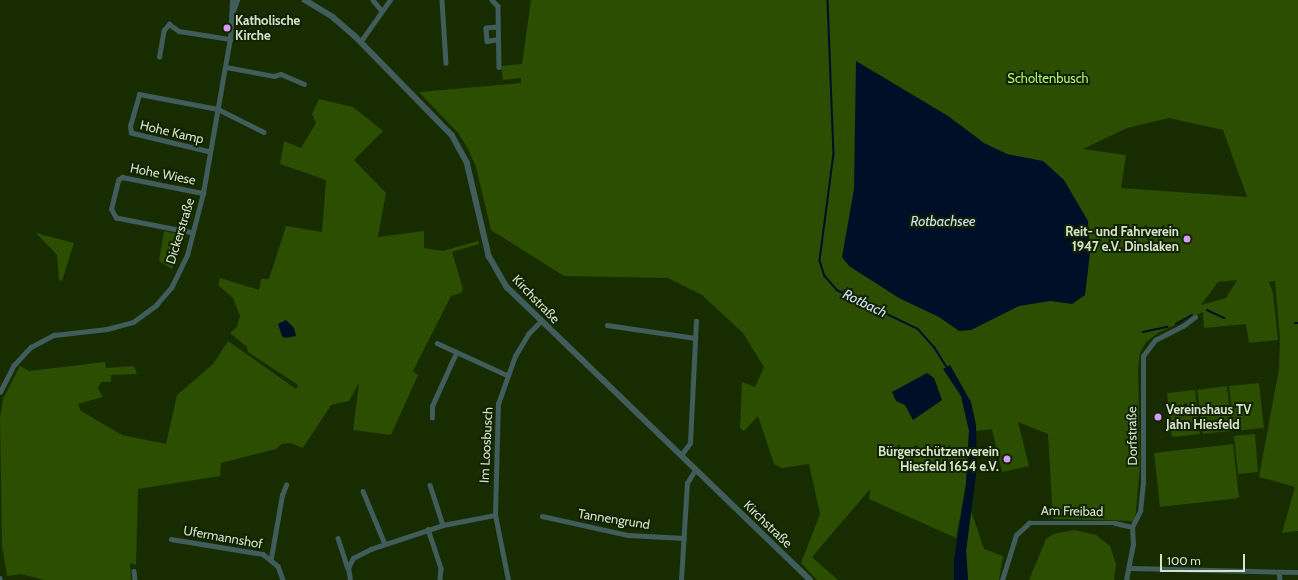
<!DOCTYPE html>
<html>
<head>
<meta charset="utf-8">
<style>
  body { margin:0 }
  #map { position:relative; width:1298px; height:580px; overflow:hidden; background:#172d01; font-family:Cabin,sans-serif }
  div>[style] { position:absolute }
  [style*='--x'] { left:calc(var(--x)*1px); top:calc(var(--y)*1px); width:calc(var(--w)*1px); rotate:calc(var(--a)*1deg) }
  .green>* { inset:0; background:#2b4e00 }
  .water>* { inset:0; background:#000f28 }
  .stream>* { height:1.5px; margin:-0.75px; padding:0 0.75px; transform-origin:0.75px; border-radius:0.75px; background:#000f28 }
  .minor>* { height:4.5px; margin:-2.25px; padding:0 2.25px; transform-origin:2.25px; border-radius:2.25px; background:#405c5b }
  .tertiary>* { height:5.5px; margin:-2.75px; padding:0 2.75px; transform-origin:2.75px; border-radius:2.75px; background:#405c5b }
  .dots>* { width:11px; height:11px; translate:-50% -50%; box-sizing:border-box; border:2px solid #112202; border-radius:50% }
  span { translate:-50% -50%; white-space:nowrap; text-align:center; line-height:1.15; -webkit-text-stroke:4px #112202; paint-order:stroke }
  .poi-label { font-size:13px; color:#d5e4cb; font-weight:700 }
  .left { translate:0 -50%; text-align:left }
  .right { translate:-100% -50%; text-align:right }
  .park-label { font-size:13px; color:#aff573 }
  .street-label { font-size:13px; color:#d5e4cb }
  .water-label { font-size:14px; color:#cee0f5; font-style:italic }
  .scale { position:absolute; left:1160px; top:554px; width:85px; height:18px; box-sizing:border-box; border:2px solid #d5e4cb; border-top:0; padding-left:5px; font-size:12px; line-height:14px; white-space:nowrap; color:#d5e4cb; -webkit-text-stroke:3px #112202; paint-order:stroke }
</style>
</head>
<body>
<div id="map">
  <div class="green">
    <i style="clip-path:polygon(evenodd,531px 0,1298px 0,1298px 531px,1282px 533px,1295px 487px,1259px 477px,1279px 369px,1280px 339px,1275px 281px,1269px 282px,1273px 293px,1278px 340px,1249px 343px,1246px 324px,1204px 328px,1203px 312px,1158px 333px,1146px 342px,1140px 353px,1138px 368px,1140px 464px,1135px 521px,1053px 519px,1048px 434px,1018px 422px,1029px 466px,1002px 472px,992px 429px,969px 432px,966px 484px,956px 538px,869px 499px,870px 489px,812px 557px,838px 580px,817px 580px,801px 563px,820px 514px,809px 464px,782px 468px,774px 464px,758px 416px,744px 431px,740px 428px,742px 382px,755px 387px,764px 367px,743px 333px,702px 295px,668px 278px,564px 276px,491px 230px,476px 167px,468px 149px,459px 134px,419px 92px,521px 83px,521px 78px,503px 80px,501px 66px,522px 64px,531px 0,1169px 118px,1223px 130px,1247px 197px,1121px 188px,1126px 155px,1083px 149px,1127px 128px,1169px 118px,531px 0,1237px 280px,1226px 298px,1201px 305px,1218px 282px,1237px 280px)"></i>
    <i style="clip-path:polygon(319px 99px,353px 107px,383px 131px,354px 160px,386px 193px,378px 237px,424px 231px,424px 248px,443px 251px,478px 241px,479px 244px,452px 252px,463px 289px,461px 293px,451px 296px,413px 371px,418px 375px,391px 435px,353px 430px,359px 383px,349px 401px,331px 405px,303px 448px,290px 443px,282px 444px,276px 449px,221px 463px,220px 476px,138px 489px,136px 565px,130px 563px,131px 580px,45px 580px,21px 574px,7px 576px,2px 546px,0 417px,3px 399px,20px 366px,29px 371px,105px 362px,106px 368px,134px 366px,137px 374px,111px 375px,111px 382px,101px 382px,98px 388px,103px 397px,78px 404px,81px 411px,122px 435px,166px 444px,177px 395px,213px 364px,228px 341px,296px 389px,298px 385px,248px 352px,247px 347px,230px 333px,237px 327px,240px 316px,233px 298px,218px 285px,220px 278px,259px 290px,261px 279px,269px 279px,286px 226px,322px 232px,326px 180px,280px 164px,284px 141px,301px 148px,316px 123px,312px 114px)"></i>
    <i style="clip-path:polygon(164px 231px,186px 236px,172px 269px,159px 261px)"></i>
    <i style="clip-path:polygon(36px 233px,74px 243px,62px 281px,59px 280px,57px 255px)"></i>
    <i style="clip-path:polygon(1259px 383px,1264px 428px,1234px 431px,1229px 386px)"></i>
    <i style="clip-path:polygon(1227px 386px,1232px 431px,1203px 434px,1197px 390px)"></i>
    <i style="clip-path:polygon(1195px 390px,1200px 434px,1172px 437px,1167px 393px)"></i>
    <i style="clip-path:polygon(1255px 434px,1258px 472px,1238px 474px,1234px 436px)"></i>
    <i style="clip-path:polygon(1233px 444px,1239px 498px,1160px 507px,1154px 453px)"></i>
    <i style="clip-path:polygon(971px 511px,984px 549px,1003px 556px,999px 580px,968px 580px,966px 551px)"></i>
    <i style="clip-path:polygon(1074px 530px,1096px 535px,1110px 546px,1116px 564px,1114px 580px,1029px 580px,1046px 539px,1053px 534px)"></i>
  </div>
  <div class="water">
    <i style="clip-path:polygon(856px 61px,948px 116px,984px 143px,1007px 154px,1043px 161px,1064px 180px,1088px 221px,1090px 253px,1085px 295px,1072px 304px,1050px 301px,1019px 306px,971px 330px,959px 331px,939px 317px,899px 298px,849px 266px,842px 257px,854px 189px)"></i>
    <i style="clip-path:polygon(286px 320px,294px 328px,296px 336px,285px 338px,282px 336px,278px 324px)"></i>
    <i style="clip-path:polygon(950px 365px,971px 402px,976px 425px,977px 467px,966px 551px,968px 580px,954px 580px,954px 560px,966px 484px,969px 431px,961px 396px,943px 369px)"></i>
    <i style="clip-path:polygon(927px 373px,934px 378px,942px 400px,913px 420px,905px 405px,896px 401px,892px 392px)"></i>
  </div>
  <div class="stream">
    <i style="--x:828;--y:0;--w:154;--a:87.8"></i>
    <i style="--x:834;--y:154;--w:108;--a:97.5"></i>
    <i style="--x:820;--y:261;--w:16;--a:72"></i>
    <i style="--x:825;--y:276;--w:18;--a:49"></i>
    <i style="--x:837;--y:290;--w:90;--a:25.7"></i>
    <i style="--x:918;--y:329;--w:25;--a:48"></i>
    <i style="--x:935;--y:348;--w:25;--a:58"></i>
    <i style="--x:1207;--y:310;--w:19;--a:25"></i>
    <i style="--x:1295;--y:323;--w:3;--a:0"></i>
    <i style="--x:1176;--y:324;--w:18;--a:-29"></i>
    <i style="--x:1143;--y:332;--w:25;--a:-12"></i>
  </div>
  <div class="minor">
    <i style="--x:373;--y:0;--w:14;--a:51"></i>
    <i style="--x:442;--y:0;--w:63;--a:86.4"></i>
    <i style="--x:492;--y:0;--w:8;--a:45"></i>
    <i style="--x:498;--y:6;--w:61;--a:89.1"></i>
    <i style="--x:233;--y:11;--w:12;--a:-70"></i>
    <i style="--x:498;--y:27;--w:12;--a:175"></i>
    <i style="--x:486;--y:28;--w:13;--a:86"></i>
    <i style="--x:487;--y:41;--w:11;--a:-10"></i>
    <i style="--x:361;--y:41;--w:50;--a:-54.7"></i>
    <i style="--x:159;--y:57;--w:27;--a:-80"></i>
    <i style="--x:164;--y:30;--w:8;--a:-50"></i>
    <i style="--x:169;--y:24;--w:12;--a:35"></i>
    <i style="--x:179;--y:31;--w:52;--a:8.9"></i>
    <i style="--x:226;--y:67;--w:49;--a:10.6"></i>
    <i style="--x:274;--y:76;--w:7;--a:-16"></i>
    <i style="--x:281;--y:74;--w:25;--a:23"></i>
    <i style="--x:210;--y:152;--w:81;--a:-166.5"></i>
    <i style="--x:131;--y:133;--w:7;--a:-98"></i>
    <i style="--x:130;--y:126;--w:33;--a:-74"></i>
    <i style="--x:139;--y:94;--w:80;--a:10.8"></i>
    <i style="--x:218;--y:109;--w:51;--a:26.6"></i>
    <i style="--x:193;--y:233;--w:78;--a:-169"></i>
    <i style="--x:116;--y:218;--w:10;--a:-119"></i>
    <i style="--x:111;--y:209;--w:30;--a:-76"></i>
    <i style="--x:118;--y:180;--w:5;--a:-37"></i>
    <i style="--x:122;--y:177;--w:83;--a:11.2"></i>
    <i style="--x:607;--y:325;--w:89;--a:8.4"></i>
    <i style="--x:437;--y:343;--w:77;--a:24.6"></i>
    <i style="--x:0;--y:392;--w:29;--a:-63"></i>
    <i style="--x:13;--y:366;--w:26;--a:-47"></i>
    <i style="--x:31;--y:347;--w:26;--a:-28"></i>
    <i style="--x:54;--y:335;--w:53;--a:-6.5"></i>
    <i style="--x:107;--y:329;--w:27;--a:-15"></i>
    <i style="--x:133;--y:322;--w:29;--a:-36"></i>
    <i style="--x:156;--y:305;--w:23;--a:-49"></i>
    <i style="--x:171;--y:288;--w:37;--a:-64"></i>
    <i style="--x:187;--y:255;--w:64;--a:-75.5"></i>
    <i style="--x:203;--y:193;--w:156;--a:-80.1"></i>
    <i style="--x:230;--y:39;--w:39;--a:-87"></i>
    <i style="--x:432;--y:418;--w:12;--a:-90"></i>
    <i style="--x:432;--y:406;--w:58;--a:-65.6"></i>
    <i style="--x:681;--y:455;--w:15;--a:-53"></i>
    <i style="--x:690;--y:443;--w:122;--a:-87.2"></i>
    <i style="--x:430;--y:485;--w:42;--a:72"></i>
    <i style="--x:363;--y:491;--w:57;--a:67.5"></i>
    <i style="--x:542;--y:516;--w:88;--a:12.5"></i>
    <i style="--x:628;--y:535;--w:56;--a:3.1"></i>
    <i style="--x:428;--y:529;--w:41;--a:71.6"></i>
    <i style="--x:441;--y:568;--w:12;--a:95"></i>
    <i style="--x:338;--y:538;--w:32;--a:72"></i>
    <i style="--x:171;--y:539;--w:93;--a:9.3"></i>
    <i style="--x:263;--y:554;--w:19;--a:39"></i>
    <i style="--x:278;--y:566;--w:15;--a:70"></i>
    <i style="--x:271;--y:558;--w:64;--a:-80.1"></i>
    <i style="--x:282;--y:495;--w:11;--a:-68"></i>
    <i style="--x:1131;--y:568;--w:167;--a:1.4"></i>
    <i style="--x:134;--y:571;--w:9;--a:84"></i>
    <i style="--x:1279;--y:572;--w:8;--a:83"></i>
    <i style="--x:0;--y:578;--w:2;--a:90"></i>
    <i style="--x:350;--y:580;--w:12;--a:-99"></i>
    <i style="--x:348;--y:568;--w:11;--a:-63"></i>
    <i style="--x:353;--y:558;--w:20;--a:-27"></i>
    <i style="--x:371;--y:549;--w:76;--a:-18.4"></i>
    <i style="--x:443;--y:525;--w:53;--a:-10.9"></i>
    <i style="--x:508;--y:580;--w:66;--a:-101.3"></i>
    <i style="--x:495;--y:515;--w:111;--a:-88.5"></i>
    <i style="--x:498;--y:404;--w:51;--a:-70.5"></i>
    <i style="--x:515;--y:356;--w:26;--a:-59"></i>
    <i style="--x:528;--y:334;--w:18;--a:-45"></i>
    <i style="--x:681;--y:580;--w:97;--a:-86.5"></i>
    <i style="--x:687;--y:483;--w:15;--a:-58"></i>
    <i style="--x:1002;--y:580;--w:47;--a:-72.7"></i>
    <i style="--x:1016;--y:535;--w:18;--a:-43"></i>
    <i style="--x:1029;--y:523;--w:86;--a:0"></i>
    <i style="--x:1115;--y:523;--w:17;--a:13"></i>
    <i style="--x:1126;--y:580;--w:36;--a:-79"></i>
    <i style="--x:1133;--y:545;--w:18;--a:-93"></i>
    <i style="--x:1132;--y:527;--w:18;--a:-63"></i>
    <i style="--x:1140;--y:511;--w:28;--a:-84"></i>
    <i style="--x:1143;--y:483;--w:127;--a:-90"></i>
    <i style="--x:1143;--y:356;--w:20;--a:-53"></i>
    <i style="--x:1155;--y:340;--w:31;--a:-27"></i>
    <i style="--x:1183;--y:326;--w:15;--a:-37"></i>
  </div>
  <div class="tertiary">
    <i style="--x:305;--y:0;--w:33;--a:31"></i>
    <i style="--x:333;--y:17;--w:28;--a:41"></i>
    <i style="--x:354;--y:35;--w:140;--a:45.6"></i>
    <i style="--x:452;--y:135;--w:31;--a:61"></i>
    <i style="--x:467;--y:162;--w:97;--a:76.8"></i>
    <i style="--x:489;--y:256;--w:36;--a:60"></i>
    <i style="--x:507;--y:287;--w:421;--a:44"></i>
  </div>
  <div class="dots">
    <i style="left:227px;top:28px;background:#d79bf9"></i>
    <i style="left:1187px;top:239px;background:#d79bf9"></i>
    <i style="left:1158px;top:417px;background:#d79bf9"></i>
    <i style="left:1007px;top:459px;background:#d79bf9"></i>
  </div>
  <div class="poi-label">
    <span class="left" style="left:235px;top:28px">Katholische<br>Kirche</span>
    <span class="right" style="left:1179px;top:239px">Reit- und Fahrverein<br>1947 e.V. Dinslaken</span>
    <span class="left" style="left:1166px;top:417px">Vereinshaus TV<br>Jahn Hiesfeld</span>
    <span class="right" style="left:999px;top:459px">Bürgerschützenverein<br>Hiesfeld 1654 e.V.</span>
  </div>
  <div class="park-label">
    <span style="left:1048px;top:78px">Scholtenbusch</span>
  </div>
  <div class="street-label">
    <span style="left:172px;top:132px;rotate:13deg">Hohe Kamp</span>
    <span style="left:163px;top:174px;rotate:11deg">Hohe Wiese</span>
    <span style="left:180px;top:231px;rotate:-73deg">Dickerstraße</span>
    <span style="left:536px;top:299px;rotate:46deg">Kirchstraße</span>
    <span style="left:1132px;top:436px;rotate:-91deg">Dorfstraße</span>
    <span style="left:486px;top:445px;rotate:-87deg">Im Loosbusch</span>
    <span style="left:1072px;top:511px;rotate:1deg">Am Freibad</span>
    <span style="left:614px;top:519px;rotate:9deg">Tannengrund</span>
    <span style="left:768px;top:524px;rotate:44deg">Kirchstraße</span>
    <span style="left:223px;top:537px;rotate:10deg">Ufermannshof</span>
  </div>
  <div class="water-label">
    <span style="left:943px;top:221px">Rotbachsee</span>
    <span style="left:865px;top:303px;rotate:26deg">Rotbach</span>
  </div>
  <div class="scale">100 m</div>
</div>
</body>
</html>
